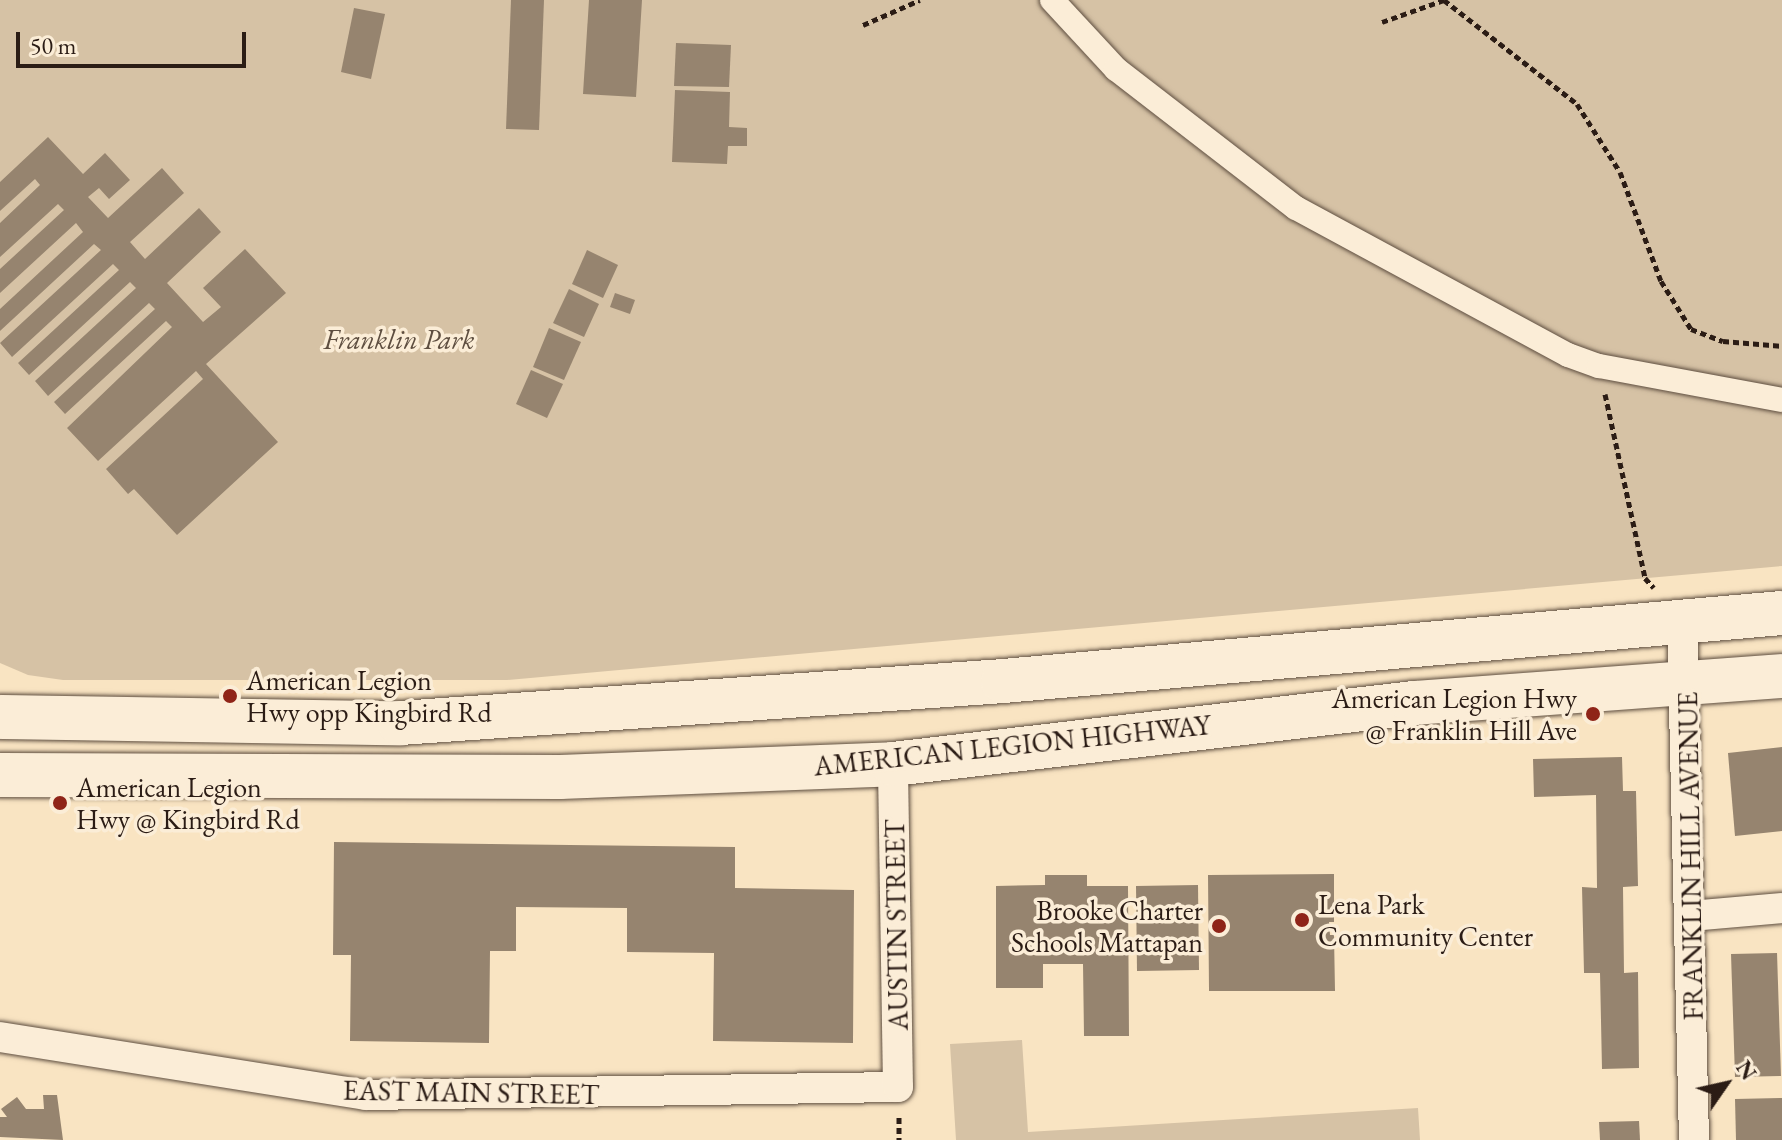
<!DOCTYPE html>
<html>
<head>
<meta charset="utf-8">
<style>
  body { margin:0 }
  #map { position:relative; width:1782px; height:1140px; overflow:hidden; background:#f9e4c2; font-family:"EB Garamond",serif }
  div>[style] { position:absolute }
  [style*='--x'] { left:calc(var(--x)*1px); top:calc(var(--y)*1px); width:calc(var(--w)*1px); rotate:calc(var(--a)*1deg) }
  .green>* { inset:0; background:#d6c2a5 }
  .building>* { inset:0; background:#96846f }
  .path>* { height:5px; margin-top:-2.5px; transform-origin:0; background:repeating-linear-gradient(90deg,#2b1c15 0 6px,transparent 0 10px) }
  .roads { filter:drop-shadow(0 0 2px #5e4e40) drop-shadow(0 0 2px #5e4e40) }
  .pedestrian>* { height:24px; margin:-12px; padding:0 12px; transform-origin:12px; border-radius:12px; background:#fbedd7 }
  .minor>* { height:30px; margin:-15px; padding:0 15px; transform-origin:15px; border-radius:15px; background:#fbedd7 }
  .secondary>* { height:44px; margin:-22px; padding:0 22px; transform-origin:22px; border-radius:22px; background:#fbedd7 }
  .dots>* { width:22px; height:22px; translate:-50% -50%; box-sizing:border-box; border:4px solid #fbedd7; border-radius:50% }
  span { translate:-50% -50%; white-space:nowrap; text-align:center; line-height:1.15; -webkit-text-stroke:7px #fbedd7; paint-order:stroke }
  .park-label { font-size:28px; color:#5e4e40; font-style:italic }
  .poi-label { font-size:28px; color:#2b1c15 }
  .left { translate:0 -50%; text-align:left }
  .right { translate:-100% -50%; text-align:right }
  .street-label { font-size:28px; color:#2b1c15 }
  .north { position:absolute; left:1686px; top:1044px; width:80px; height:80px; -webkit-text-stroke:6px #fbedd7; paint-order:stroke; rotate:56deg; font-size:22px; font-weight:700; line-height:32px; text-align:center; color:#2b1c15 }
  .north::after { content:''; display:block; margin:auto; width:28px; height:36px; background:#2b1c15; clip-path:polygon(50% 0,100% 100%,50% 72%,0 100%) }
  .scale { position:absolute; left:16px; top:32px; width:230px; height:36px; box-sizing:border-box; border:4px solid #2b1c15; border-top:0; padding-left:10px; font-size:24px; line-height:28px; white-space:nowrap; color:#2b1c15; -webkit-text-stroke:6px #fbedd7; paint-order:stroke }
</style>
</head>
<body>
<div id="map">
  <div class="green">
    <i style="clip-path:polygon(0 0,1782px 0,1782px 566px,507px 680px,63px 680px,28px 675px,0 663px)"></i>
    <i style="clip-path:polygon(1022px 1040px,1028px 1132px,1418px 1108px,1420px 1140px,956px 1140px,950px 1044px)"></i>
  </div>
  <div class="building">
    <i style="clip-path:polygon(511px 0,544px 0,539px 130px,506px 129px)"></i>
    <i style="clip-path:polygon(589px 0,642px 0,636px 97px,583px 94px)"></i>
    <i style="clip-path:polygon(354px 8px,385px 14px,371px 79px,341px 72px)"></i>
    <i style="clip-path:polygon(676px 43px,731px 45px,729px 87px,674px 86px)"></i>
    <i style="clip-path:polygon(675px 90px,730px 92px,729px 127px,747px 128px,747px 146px,728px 146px,727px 164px,672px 162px)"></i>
    <i style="clip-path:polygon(48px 137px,83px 174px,105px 153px,130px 180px,109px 199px,99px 188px,88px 197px,108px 218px,162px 168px,184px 193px,130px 242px,145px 259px,199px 208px,221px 232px,167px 283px,203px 322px,221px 307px,203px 288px,245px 249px,286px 293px,206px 364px,278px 442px,177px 535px,134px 489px,128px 494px,106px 469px,203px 379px,196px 371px,98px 461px,67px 428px,172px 327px,166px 321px,65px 414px,54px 402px,155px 309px,149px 303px,48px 396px,35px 381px,136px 288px,130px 282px,29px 375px,18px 363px,119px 270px,113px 264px,12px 357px,0 343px,101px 250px,94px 244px,0 331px,0 309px,83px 232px,76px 223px,0 293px,0 269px,64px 210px,58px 204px,0 257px,0 223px,40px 185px,35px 179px,0 211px,0 182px)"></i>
    <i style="clip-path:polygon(587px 250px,618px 265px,603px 298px,572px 284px)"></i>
    <i style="clip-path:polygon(569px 289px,599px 304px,584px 337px,553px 323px)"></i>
    <i style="clip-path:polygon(615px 293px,635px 300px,630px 314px,610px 307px)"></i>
    <i style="clip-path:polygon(549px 328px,581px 342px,564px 380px,533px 367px)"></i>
    <i style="clip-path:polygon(531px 370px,563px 384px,547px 418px,516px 404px)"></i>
    <i style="clip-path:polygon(1782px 747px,1782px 831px,1735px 836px,1728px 753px)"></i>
    <i style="clip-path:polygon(1622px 757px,1623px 791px,1636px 791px,1638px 886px,1623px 887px,1624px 973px,1638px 972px,1639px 1068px,1602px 1069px,1600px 973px,1584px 973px,1582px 887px,1597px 888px,1596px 795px,1534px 797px,1533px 759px)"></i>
    <i style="clip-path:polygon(334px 842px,735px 847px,735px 888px,854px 890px,853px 1043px,713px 1041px,714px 953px,627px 952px,627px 908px,516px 907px,516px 951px,490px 951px,489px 1043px,350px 1041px,351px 955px,333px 955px)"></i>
    <i style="clip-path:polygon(1334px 874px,1334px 922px,1329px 922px,1330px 935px,1334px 935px,1335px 991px,1209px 991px,1208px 875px)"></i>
    <i style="clip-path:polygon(1045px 875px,1087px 875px,1087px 886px,1128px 886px,1129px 1036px,1084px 1036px,1083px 964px,1043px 964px,1043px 988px,996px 988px,996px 886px,1045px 885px)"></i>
    <i style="clip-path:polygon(1198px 885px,1199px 970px,1137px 971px,1136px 886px)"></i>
    <i style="clip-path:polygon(1777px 953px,1781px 1076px,1735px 1077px,1731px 954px)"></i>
    <i style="clip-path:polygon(43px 1095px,57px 1095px,63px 1140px,0 1137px,0 1117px,7px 1117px,1px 1109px,17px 1097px,26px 1109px,44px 1109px)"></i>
    <i style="clip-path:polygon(1782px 1098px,1782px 1140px,1736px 1140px,1735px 1099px)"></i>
    <i style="clip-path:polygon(1639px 1121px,1640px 1140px,1600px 1140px,1599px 1122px)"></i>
  </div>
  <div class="path">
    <i style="--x:1444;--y:0;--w:169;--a:38"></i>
    <i style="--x:1577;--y:104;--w:80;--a:57.7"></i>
    <i style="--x:1620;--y:172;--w:116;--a:69.4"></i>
    <i style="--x:1661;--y:281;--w:57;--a:58"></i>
    <i style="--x:1691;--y:329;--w:34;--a:21"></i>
    <i style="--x:1723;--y:341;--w:59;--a:4.8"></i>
    <i style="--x:1382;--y:22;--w:66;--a:-19.5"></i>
    <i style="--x:863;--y:25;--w:62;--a:-23.7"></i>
    <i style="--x:1605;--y:394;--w:188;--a:77.7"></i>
    <i style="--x:1645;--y:578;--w:13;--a:48"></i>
    <i style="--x:899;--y:1117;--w:23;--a:90"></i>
  </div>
  <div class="roads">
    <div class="pedestrian">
      <i style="--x:1052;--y:0;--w:94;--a:47.2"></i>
      <i style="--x:1116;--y:69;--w:227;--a:37.7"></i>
      <i style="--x:1296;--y:208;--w:309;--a:28.4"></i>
      <i style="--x:1568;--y:355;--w:33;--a:20"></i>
      <i style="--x:1599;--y:366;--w:186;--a:10.5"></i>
    </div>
    <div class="minor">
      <i style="--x:1682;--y:620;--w:520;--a:88.68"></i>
      <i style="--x:1691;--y:916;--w:91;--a:-5"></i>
      <i style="--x:0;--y:1037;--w:370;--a:9"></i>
      <i style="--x:365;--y:1095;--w:533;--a:-0.86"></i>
      <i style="--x:898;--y:1087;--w:323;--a:-90.9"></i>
    </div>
    <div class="secondary">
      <i style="--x:0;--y:717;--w:400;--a:0.9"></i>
      <i style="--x:400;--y:723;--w:604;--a:-3.98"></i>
      <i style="--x:1003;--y:681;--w:782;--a:-4.99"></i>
      <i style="--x:0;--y:775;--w:560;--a:0.2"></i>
      <i style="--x:560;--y:777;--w:333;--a:-2.2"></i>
      <i style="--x:893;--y:764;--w:525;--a:-6.68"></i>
      <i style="--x:1414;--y:703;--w:369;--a:-4.2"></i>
    </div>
  </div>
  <div class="dots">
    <i style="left:230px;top:696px;background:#8f2418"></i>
    <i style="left:1593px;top:714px;background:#8f2418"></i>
    <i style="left:60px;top:803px;background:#8f2418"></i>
    <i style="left:1302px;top:920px;background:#8f2418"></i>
    <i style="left:1219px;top:926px;background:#8f2418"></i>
  </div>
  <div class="park-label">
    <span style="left:399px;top:339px">Franklin Park</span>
  </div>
  <div class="poi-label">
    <span class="left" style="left:246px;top:696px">American Legion<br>Hwy opp Kingbird Rd</span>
    <span class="right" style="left:1577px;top:714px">American Legion Hwy<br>@ Franklin Hill Ave</span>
    <span class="left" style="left:76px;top:803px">American Legion<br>Hwy @ Kingbird Rd</span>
    <span class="left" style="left:1318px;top:920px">Lena Park<br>Community Center</span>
    <span class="right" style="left:1203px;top:926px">Brooke Charter<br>Schools Mattapan</span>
  </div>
  <div class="street-label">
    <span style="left:1012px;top:745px;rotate:-6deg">AMERICAN LEGION HIGHWAY</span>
    <span style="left:1690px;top:856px;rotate:-91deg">FRANKLIN HILL AVENUE</span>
    <span style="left:896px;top:925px;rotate:-91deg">AUSTIN STREET</span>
    <span style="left:471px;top:1092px;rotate:1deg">EAST MAIN STREET</span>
  </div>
  <div class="north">N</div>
  <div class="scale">50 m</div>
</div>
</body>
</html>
